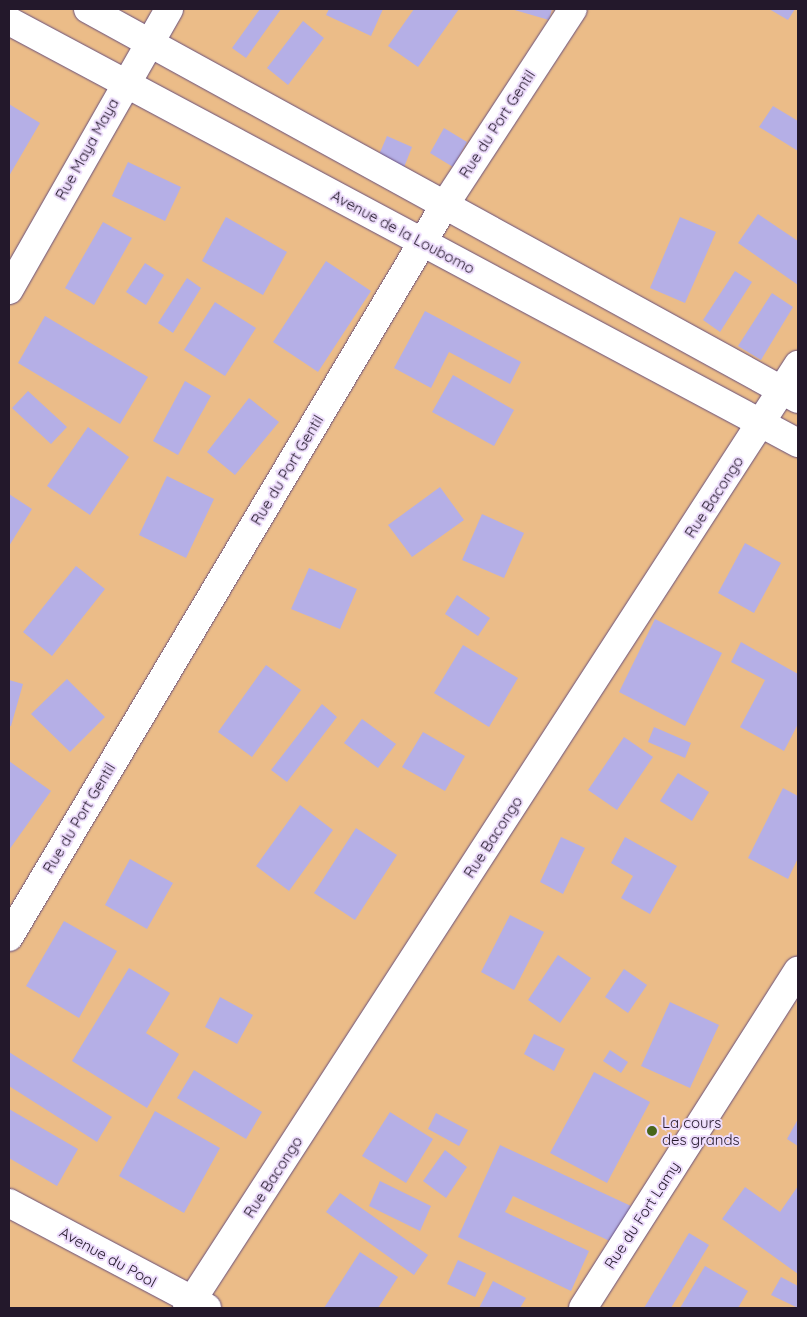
<!DOCTYPE html>
<html>
<head>
<meta charset="utf-8">
<style>
  body { margin:0 }
  #map { position:relative; width:807px; height:1317px; overflow:hidden; background:#e5c8fd; font-family:Quicksand,sans-serif }
  div>[style] { position:absolute }
  [style*='--x'] { left:calc(var(--x)*1px); top:calc(var(--y)*1px); width:calc(var(--w)*1px); rotate:calc(var(--a)*1deg) }
  .green>* { inset:0; background:#ebbc88 }
  .building>* { inset:0; background:#b5afe6 }
  .roads { filter:drop-shadow(0 0 1px #674e7b) drop-shadow(0 0 1px #674e7b) }
  .minor>* { height:28px; margin:-14px; padding:0 14px; transform-origin:14px; border-radius:14px; background:#fff }
  .dots>* { width:14px; height:14px; translate:-50% -50%; box-sizing:border-box; border:2px solid #ecdbfb; border-radius:50% }
  span { translate:-50% -50%; white-space:nowrap; text-align:center; line-height:1.15; -webkit-text-stroke:4px #ecdbfb; paint-order:stroke }
  .street-label { font-size:15px; color:#23182b }
  .poi-label { font-size:15px; color:#23182b }
  .left { translate:0 -50%; text-align:left }
  .frame { position:absolute; inset:0; border:10px solid #23182b; pointer-events:none }
</style>
</head>
<body>
<div id="map">
  <div class="green">
    <i style="clip-path:polygon(9px 9px,798px 9px,798px 1308px,9px 1308px)"></i>
  </div>
  <div class="building">
    <i style="clip-path:polygon(260px 9px,281px 9px,246px 58px,232px 48px)"></i>
    <i style="clip-path:polygon(329px 9px,383px 9px,371px 36px,326px 15px)"></i>
    <i style="clip-path:polygon(414px 9px,459px 9px,418px 67px,388px 46px)"></i>
    <i style="clip-path:polygon(511px 9px,552px 9px,549px 20px)"></i>
    <i style="clip-path:polygon(769px 9px,795px 9px,788px 20px)"></i>
    <i style="clip-path:polygon(303px 21px,324px 38px,288px 85px,267px 68px)"></i>
    <i style="clip-path:polygon(9px 104px,40px 123px,9px 176px)"></i>
    <i style="clip-path:polygon(773px 106px,798px 121px,798px 151px,759px 127px)"></i>
    <i style="clip-path:polygon(444px 128px,467px 142px,453px 167px,430px 153px)"></i>
    <i style="clip-path:polygon(387px 136px,412px 147px,401px 175px,375px 164px)"></i>
    <i style="clip-path:polygon(128px 162px,181px 187px,165px 221px,112px 196px)"></i>
    <i style="clip-path:polygon(758px 214px,798px 241px,798px 285px,738px 243px)"></i>
    <i style="clip-path:polygon(226px 217px,287px 252px,263px 295px,202px 261px)"></i>
    <i style="clip-path:polygon(680px 217px,716px 232px,685px 303px,650px 288px)"></i>
    <i style="clip-path:polygon(103px 222px,132px 238px,94px 305px,65px 288px)"></i>
    <i style="clip-path:polygon(326px 261px,371px 291px,318px 372px,273px 342px)"></i>
    <i style="clip-path:polygon(145px 263px,164px 275px,146px 305px,126px 292px)"></i>
    <i style="clip-path:polygon(735px 271px,752px 282px,720px 332px,703px 320px)"></i>
    <i style="clip-path:polygon(187px 278px,201px 288px,173px 333px,158px 323px)"></i>
    <i style="clip-path:polygon(772px 293px,793px 307px,761px 360px,738px 346px)"></i>
    <i style="clip-path:polygon(215px 302px,256px 328px,225px 376px,184px 350px)"></i>
    <i style="clip-path:polygon(425px 311px,521px 362px,510px 384px,449px 352px,431px 388px,394px 368px)"></i>
    <i style="clip-path:polygon(45px 316px,148px 377px,120px 424px,18px 363px)"></i>
    <i style="clip-path:polygon(453px 375px,514px 410px,494px 446px,432px 412px)"></i>
    <i style="clip-path:polygon(185px 381px,211px 396px,178px 455px,153px 441px)"></i>
    <i style="clip-path:polygon(28px 391px,67px 427px,51px 444px,12px 408px)"></i>
    <i style="clip-path:polygon(249px 398px,279px 422px,235px 475px,207px 452px)"></i>
    <i style="clip-path:polygon(88px 427px,129px 457px,90px 515px,47px 486px)"></i>
    <i style="clip-path:polygon(167px 476px,214px 499px,186px 558px,139px 535px)"></i>
    <i style="clip-path:polygon(440px 487px,464px 520px,412px 557px,388px 525px)"></i>
    <i style="clip-path:polygon(9px 494px,32px 509px,9px 546px)"></i>
    <i style="clip-path:polygon(482px 514px,524px 533px,504px 578px,462px 560px)"></i>
    <i style="clip-path:polygon(745px 543px,781px 563px,754px 613px,718px 593px)"></i>
    <i style="clip-path:polygon(76px 566px,105px 589px,52px 656px,23px 632px)"></i>
    <i style="clip-path:polygon(309px 568px,357px 589px,340px 629px,291px 609px)"></i>
    <i style="clip-path:polygon(457px 595px,490px 618px,478px 636px,445px 614px)"></i>
    <i style="clip-path:polygon(655px 619px,722px 653px,685px 726px,619px 692px)"></i>
    <i style="clip-path:polygon(741px 642px,798px 674px,798px 724px,784px 751px,740px 727px,765px 680px,731px 662px)"></i>
    <i style="clip-path:polygon(463px 645px,518px 678px,489px 727px,434px 693px)"></i>
    <i style="clip-path:polygon(266px 665px,301px 690px,252px 757px,218px 732px)"></i>
    <i style="clip-path:polygon(67px 679px,105px 717px,70px 752px,31px 714px)"></i>
    <i style="clip-path:polygon(9px 680px,23px 684px,11px 726px,9px 726px)"></i>
    <i style="clip-path:polygon(322px 704px,337px 717px,287px 782px,271px 770px)"></i>
    <i style="clip-path:polygon(362px 719px,396px 744px,378px 768px,344px 743px)"></i>
    <i style="clip-path:polygon(654px 727px,691px 743px,685px 758px,648px 742px)"></i>
    <i style="clip-path:polygon(423px 732px,465px 756px,445px 791px,402px 767px)"></i>
    <i style="clip-path:polygon(624px 737px,653px 757px,617px 810px,588px 790px)"></i>
    <i style="clip-path:polygon(9px 761px,51px 791px,9px 850px)"></i>
    <i style="clip-path:polygon(678px 773px,709px 792px,692px 821px,660px 801px)"></i>
    <i style="clip-path:polygon(783px 788px,798px 796px,798px 858px,788px 879px,748px 858px)"></i>
    <i style="clip-path:polygon(300px 805px,333px 830px,289px 891px,256px 866px)"></i>
    <i style="clip-path:polygon(356px 828px,397px 855px,355px 920px,314px 893px)"></i>
    <i style="clip-path:polygon(561px 837px,585px 848px,563px 894px,540px 882px)"></i>
    <i style="clip-path:polygon(625px 837px,677px 866px,650px 914px,621px 898px,633px 876px,611px 863px)"></i>
    <i style="clip-path:polygon(130px 859px,173px 883px,147px 929px,105px 905px)"></i>
    <i style="clip-path:polygon(510px 915px,544px 932px,514px 990px,481px 972px)"></i>
    <i style="clip-path:polygon(64px 921px,117px 951px,79px 1018px,26px 986px)"></i>
    <i style="clip-path:polygon(558px 955px,591px 978px,560px 1023px,528px 1000px)"></i>
    <i style="clip-path:polygon(129px 968px,170px 993px,146px 1033px,179px 1054px,147px 1108px,72px 1061px)"></i>
    <i style="clip-path:polygon(624px 969px,647px 985px,628px 1013px,605px 997px)"></i>
    <i style="clip-path:polygon(220px 997px,253px 1015px,237px 1044px,205px 1027px)"></i>
    <i style="clip-path:polygon(670px 1002px,719px 1025px,690px 1088px,641px 1066px)"></i>
    <i style="clip-path:polygon(534px 1034px,565px 1049px,554px 1071px,524px 1054px)"></i>
    <i style="clip-path:polygon(610px 1050px,628px 1062px,621px 1073px,603px 1061px)"></i>
    <i style="clip-path:polygon(9px 1052px,112px 1117px,97px 1142px,9px 1086px)"></i>
    <i style="clip-path:polygon(194px 1070px,262px 1112px,246px 1139px,177px 1098px)"></i>
    <i style="clip-path:polygon(594px 1072px,650px 1102px,607px 1183px,550px 1153px)"></i>
    <i style="clip-path:polygon(9px 1109px,78px 1149px,57px 1186px,9px 1158px)"></i>
    <i style="clip-path:polygon(155px 1111px,220px 1148px,184px 1213px,119px 1176px)"></i>
    <i style="clip-path:polygon(390px 1112px,433px 1139px,406px 1183px,362px 1156px)"></i>
    <i style="clip-path:polygon(436px 1113px,468px 1130px,459px 1146px,428px 1129px)"></i>
    <i style="clip-path:polygon(798px 1119px,798px 1146px,787px 1139px)"></i>
    <i style="clip-path:polygon(500px 1145px,631px 1206px,614px 1243px,513px 1196px,505px 1212px,589px 1251px,571px 1291px,458px 1237px)"></i>
    <i style="clip-path:polygon(445px 1150px,467px 1167px,446px 1198px,423px 1181px)"></i>
    <i style="clip-path:polygon(380px 1181px,431px 1206px,420px 1231px,369px 1206px)"></i>
    <i style="clip-path:polygon(798px 1186px,798px 1274px,722px 1219px,745px 1187px,780px 1212px)"></i>
    <i style="clip-path:polygon(340px 1193px,428px 1255px,414px 1275px,326px 1212px)"></i>
    <i style="clip-path:polygon(689px 1233px,709px 1245px,671px 1308px,644px 1308px)"></i>
    <i style="clip-path:polygon(360px 1252px,398px 1277px,378px 1308px,324px 1308px)"></i>
    <i style="clip-path:polygon(458px 1260px,486px 1273px,475px 1297px,447px 1284px)"></i>
    <i style="clip-path:polygon(705px 1266px,748px 1291px,738px 1308px,680px 1308px)"></i>
    <i style="clip-path:polygon(781px 1277px,798px 1286px,798px 1308px,771px 1295px)"></i>
    <i style="clip-path:polygon(493px 1281px,526px 1298px,520px 1308px,479px 1308px)"></i>
  </div>
  <div class="roads">
    <div class="minor">
      <i style="--x:88;--y:9;--w:810;--a:28.78"></i>
      <i style="--x:9;--y:21;--w:895;--a:28.14"></i>
      <i style="--x:9;--y:290;--w:323;--a:-60.3"></i>
      <i style="--x:9;--y:937;--w:851;--a:-59.24"></i>
      <i style="--x:444;--y:206;--w:235;--a:-56.8"></i>
      <i style="--x:9;--y:1203;--w:224;--a:27.9"></i>
      <i style="--x:187;--y:1308;--w:1124;--a:-57.06"></i>
      <i style="--x:583;--y:1308;--w:400;--a:-57.5"></i>
    </div>
  </div>
  <div class="dots">
    <i style="left:652px;top:1131px;background:#47661b"></i>
  </div>
  <div class="street-label">
    <span style="left:497px;top:124px;rotate:-57deg">Rue du Port Gentil</span>
    <span style="left:87px;top:149px;rotate:-61deg">Rue Maya Maya</span>
    <span style="left:403px;top:232px;rotate:28deg">Avenue de la Loubomo</span>
    <span style="left:287px;top:470px;rotate:-59deg">Rue du Port Gentil</span>
    <span style="left:714px;top:497px;rotate:-57deg">Rue Bacongo</span>
    <span style="left:79px;top:818px;rotate:-59deg">Rue du Port Gentil</span>
    <span style="left:493px;top:837px;rotate:-57deg">Rue Bacongo</span>
    <span style="left:273px;top:1177px;rotate:-57deg">Rue Bacongo</span>
    <span style="left:642px;top:1215px;rotate:-57deg">Rue du Fort Lamy</span>
    <span style="left:108px;top:1257px;rotate:29deg">Avenue du Pool</span>
  </div>
  <div class="poi-label">
    <span class="left" style="left:662px;top:1131px">La cours<br>des grands</span>
  </div>
  <div class="frame"></div>
</div>
</body>
</html>
